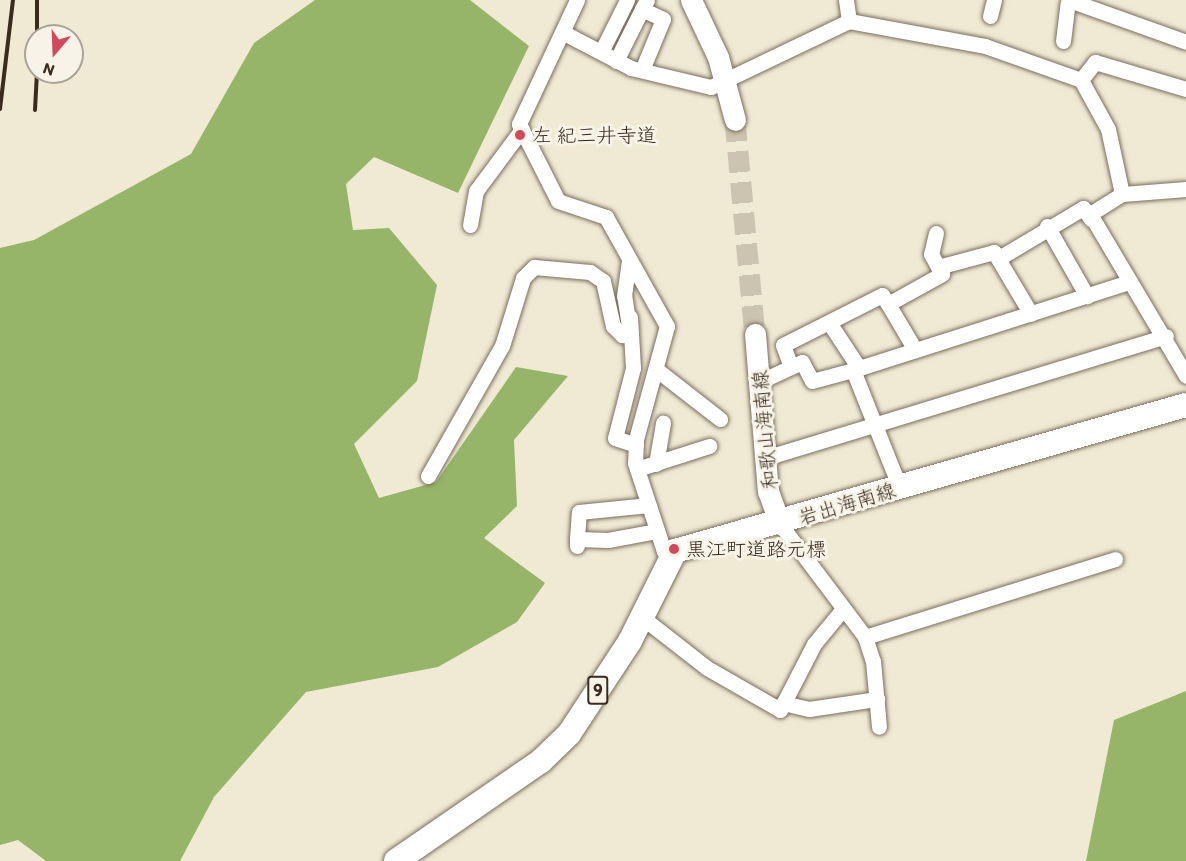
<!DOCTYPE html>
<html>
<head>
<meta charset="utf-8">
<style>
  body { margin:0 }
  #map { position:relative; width:1186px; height:861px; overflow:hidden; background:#f0ead4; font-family:Itim,"Klee One",sans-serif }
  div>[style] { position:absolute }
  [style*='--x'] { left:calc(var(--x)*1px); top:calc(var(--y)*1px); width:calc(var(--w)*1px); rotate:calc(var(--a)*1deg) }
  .forest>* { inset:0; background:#97b568 }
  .secondary-tunnel>* { height:21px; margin-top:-10.5px; transform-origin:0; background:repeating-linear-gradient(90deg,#ccc4b0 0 21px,transparent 0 31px) }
  .roads { filter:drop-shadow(0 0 2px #7a6d5e) drop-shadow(0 0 2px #7a6d5e) }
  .street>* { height:15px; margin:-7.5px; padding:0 7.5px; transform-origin:7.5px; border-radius:7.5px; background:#fff }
  .secondary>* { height:21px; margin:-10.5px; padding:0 10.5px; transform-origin:10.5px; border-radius:10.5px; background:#fff }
  .primary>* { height:24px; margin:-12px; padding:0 12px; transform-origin:12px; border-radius:12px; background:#fff }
  .rail>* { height:4px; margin:-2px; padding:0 2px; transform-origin:2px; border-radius:2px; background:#3b2a1e }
  .dots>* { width:16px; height:16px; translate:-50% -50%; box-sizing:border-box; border:3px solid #f7f3e8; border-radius:50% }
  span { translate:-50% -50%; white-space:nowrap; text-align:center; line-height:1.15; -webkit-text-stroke:6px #f7f3e8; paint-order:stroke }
  .shield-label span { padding:2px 4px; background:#f7f3e8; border:2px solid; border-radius:4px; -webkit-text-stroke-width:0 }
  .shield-label { font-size:18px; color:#3b2a1e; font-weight:700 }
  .poi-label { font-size:20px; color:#3b2a1e }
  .left { translate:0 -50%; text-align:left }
  .street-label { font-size:20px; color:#3b2a1e }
  .north { position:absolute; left:24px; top:24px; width:60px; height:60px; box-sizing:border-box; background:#f7f3e8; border:2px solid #aca397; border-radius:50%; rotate:199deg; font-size:16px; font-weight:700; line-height:24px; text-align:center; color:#3b2a1e }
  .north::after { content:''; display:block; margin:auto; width:21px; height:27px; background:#d1495b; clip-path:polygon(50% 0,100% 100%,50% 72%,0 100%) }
</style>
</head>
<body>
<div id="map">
  <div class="forest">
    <i style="clip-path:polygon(315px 0,470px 0,529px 46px,458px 193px,374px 157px,346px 184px,353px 230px,389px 228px,437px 285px,417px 381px,354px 444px,379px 498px,436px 482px,516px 367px,568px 376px,514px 440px,517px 506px,484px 538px,545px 583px,517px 622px,438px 667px,306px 692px,214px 797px,180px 861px,46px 861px,18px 840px,0 845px,0 248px,34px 240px,191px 154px,254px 43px)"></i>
    <i style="clip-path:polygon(1186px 691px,1186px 861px,1086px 861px,1114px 720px)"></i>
  </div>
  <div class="secondary-tunnel">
    <i style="--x:735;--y:120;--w:215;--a:84.7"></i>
  </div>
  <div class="roads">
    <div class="street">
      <i style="--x:577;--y:0;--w:137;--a:115.1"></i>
      <i style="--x:519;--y:124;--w:86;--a:63.1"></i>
      <i style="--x:558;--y:201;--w:51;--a:18.4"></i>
      <i style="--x:606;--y:217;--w:125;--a:60.8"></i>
      <i style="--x:667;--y:326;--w:117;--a:105.3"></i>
      <i style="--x:636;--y:439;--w:24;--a:92"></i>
      <i style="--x:635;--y:463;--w:93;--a:71.8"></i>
      <i style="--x:664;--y:551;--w:8;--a:30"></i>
      <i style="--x:846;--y:0;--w:21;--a:82"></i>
      <i style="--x:849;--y:21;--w:138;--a:10.4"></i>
      <i style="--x:985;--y:46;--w:102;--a:19.5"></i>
      <i style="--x:1081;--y:80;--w:56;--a:61.1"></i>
      <i style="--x:1108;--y:129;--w:66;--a:77.8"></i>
      <i style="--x:1069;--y:0;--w:124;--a:19.7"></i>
      <i style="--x:990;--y:16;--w:16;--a:-76"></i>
      <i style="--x:564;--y:33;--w:76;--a:27.6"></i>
      <i style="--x:631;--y:68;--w:82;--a:13.4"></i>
      <i style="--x:711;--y:87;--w:153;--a:-25.6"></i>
      <i style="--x:1063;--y:41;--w:38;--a:-83"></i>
      <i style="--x:601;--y:52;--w:58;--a:-63.4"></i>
      <i style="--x:616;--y:61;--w:58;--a:-63.4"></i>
      <i style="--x:642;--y:70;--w:55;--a:-67.6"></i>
      <i style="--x:663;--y:19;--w:23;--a:-155"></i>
      <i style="--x:642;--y:9;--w:10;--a:-61"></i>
      <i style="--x:1081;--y:80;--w:23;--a:-52"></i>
      <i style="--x:1095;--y:62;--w:95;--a:16.5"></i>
      <i style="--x:1186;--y:189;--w:64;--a:175.5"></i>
      <i style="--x:1122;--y:194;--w:38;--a:148"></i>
      <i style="--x:1090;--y:214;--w:188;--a:59.3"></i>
      <i style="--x:470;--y:225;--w:35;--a:-80"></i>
      <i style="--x:476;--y:191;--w:77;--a:-53.4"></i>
      <i style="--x:1047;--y:226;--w:81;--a:60.3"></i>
      <i style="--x:936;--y:233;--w:22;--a:103"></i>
      <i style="--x:931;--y:254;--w:21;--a:61"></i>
      <i style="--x:999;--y:258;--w:98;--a:-30.8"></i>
      <i style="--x:1083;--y:208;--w:14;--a:54"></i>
      <i style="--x:938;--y:267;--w:58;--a:-15"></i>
      <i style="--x:994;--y:252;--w:72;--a:59.2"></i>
      <i style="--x:888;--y:304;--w:51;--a:59.4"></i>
      <i style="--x:630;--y:317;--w:51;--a:86.6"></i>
      <i style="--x:633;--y:368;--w:72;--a:104.4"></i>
      <i style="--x:615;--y:438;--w:22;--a:18"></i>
      <i style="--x:830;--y:324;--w:53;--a:56.6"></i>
      <i style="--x:791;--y:367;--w:23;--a:-110"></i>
      <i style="--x:783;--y:345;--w:111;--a:-26.8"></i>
      <i style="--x:882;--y:295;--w:11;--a:56"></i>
      <i style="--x:888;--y:304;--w:62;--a:-29.1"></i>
      <i style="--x:657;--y:370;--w:80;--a:37.9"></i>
      <i style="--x:853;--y:370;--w:127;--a:68.3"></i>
      <i style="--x:761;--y:381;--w:45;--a:-24.9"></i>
      <i style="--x:802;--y:362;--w:21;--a:62"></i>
      <i style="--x:812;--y:381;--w:42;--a:-15"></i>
      <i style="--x:853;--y:370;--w:290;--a:-17.7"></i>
      <i style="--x:765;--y:458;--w:419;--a:-16.9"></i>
      <i style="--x:656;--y:464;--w:42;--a:-80.3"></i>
      <i style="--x:637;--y:469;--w:76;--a:-17.7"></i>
      <i style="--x:428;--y:476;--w:150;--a:-60.4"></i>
      <i style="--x:502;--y:346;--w:71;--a:-72.8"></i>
      <i style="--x:523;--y:278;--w:16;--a:-45"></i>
      <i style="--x:534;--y:267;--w:56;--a:5.1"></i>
      <i style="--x:590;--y:272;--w:16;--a:35"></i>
      <i style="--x:603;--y:281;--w:46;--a:77.5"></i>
      <i style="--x:613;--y:326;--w:13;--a:45"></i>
      <i style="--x:622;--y:335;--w:11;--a:-52"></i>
      <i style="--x:629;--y:326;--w:30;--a:-99"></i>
      <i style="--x:624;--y:296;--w:34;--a:-82"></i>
      <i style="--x:780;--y:524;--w:141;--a:53"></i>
      <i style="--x:865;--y:637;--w:25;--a:72"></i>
      <i style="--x:873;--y:661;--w:66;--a:84.8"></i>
      <i style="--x:577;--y:539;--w:27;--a:-86"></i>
      <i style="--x:579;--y:512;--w:70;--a:-5.7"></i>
      <i style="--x:577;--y:546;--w:7;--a:-90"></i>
      <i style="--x:577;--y:539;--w:31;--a:2"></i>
      <i style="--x:608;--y:540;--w:50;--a:-10.4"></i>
      <i style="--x:643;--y:618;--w:81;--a:38"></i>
      <i style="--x:707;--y:668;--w:84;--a:29.9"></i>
      <i style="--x:780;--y:710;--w:74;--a:-62.7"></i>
      <i style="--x:814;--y:644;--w:45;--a:-50.4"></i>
      <i style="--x:865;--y:637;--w:262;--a:-17.3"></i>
      <i style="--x:783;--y:703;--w:27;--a:13"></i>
      <i style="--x:809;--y:709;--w:69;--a:-8.4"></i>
    </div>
    <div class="secondary">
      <i style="--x:691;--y:0;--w:63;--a:64.7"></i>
      <i style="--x:718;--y:57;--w:65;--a:74.9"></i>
      <i style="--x:755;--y:334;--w:158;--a:85.3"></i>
      <i style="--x:768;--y:491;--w:35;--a:70"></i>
    </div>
    <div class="primary">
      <i style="--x:396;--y:861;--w:176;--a:-34.6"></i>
      <i style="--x:541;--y:761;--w:39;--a:-44"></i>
      <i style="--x:569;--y:734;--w:111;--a:-56.7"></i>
      <i style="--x:630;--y:641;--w:101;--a:-63.4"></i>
      <i style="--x:675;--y:551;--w:531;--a:-15.95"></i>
    </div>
  </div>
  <div class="rail">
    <i style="--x:37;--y:0;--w:36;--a:90"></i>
    <i style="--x:0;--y:109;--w:110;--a:-83.2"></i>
    <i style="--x:35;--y:110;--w:38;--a:-87"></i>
  </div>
  <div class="dots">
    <i style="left:520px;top:135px;background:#d1495b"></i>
    <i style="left:674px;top:549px;background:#d1495b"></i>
  </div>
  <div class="shield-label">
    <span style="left:598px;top:690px">9</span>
  </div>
  <div class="poi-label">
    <span class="left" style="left:532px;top:135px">左 紀三井寺道</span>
    <span class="left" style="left:686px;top:549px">黒江町道路元標</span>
  </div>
  <div class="street-label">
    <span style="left:765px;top:430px;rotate:-95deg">和歌山海南線</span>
    <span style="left:847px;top:504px;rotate:-17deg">岩出海南線</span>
  </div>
  <div class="north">N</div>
</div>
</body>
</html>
